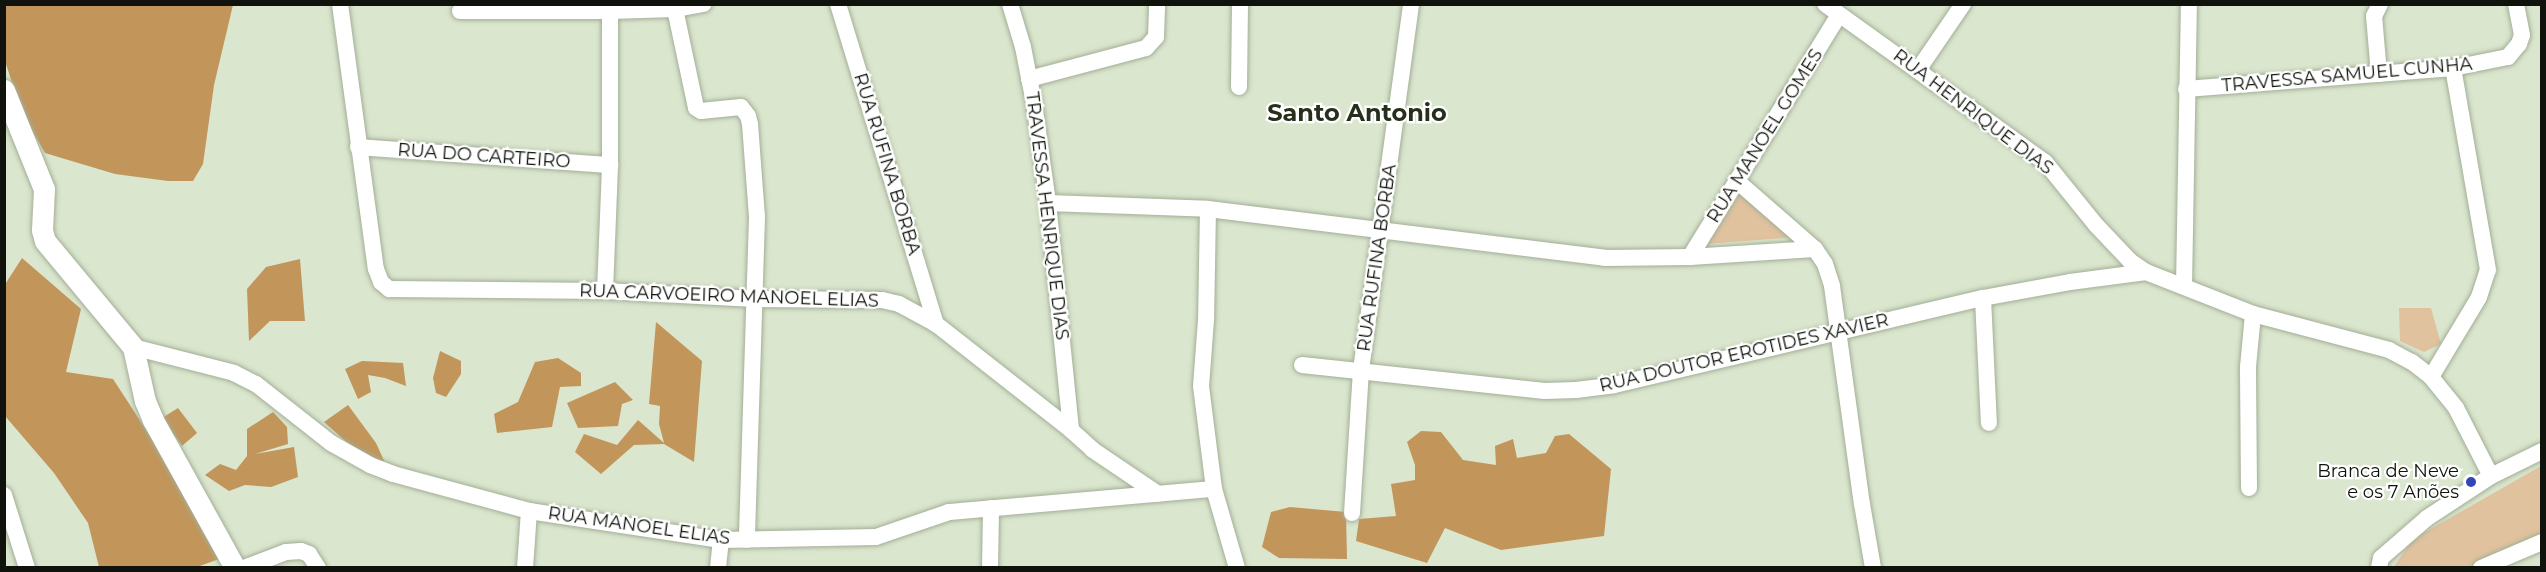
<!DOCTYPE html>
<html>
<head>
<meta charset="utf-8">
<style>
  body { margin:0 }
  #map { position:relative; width:2546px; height:572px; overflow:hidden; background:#dae6cd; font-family:Montserrat,sans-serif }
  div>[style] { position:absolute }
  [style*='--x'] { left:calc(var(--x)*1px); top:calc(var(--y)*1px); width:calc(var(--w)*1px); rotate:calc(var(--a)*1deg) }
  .green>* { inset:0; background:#e0c29f }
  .forest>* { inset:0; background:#c2955b }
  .roads { filter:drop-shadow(0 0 2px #a3ae97) drop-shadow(0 0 2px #a3ae97) }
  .minor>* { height:16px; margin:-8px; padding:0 8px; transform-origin:8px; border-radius:8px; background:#fff }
  .tertiary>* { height:21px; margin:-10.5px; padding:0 10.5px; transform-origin:10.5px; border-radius:10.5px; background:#fff }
  .dots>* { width:16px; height:16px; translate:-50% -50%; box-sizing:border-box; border:3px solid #fff; border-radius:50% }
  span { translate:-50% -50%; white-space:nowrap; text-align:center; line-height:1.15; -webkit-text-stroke:4.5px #fff; paint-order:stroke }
  .street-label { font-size:18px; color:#0f130b }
  .poi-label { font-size:18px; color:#0f130b }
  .right { translate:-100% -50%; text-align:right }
  .district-label { font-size:24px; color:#262e1c; font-weight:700 }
  .frame { position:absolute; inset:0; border:6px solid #0f130b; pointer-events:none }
</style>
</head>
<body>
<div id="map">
  <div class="green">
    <i style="clip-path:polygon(1742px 191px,1797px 237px,1706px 244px)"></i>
    <i style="clip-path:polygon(2399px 308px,2431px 308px,2441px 344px,2424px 352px,2400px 341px)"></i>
    <i style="clip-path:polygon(2541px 466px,2541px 550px,2501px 567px,2393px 568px,2413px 539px)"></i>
  </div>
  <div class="forest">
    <i style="clip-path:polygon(4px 5px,233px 5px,214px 85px,203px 164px,193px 181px,168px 181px,115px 174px,45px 153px,22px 113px,5px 61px)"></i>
    <i style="clip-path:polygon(22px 258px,81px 309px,66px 372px,113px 379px,156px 445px,219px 559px,197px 567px,99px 567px,88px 523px,54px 473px,5px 416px,4px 286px)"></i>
    <i style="clip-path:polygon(300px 259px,305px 321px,270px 321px,249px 341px,247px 289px,266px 267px)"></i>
    <i style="clip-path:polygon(656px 322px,702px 361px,694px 462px,664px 444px,634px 445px,601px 474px,575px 452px,584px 434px,617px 445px,638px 420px,664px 443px,659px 424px,660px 406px,649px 404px)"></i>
    <i style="clip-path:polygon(440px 351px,461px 361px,461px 374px,446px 397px,436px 393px,433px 378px)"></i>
    <i style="clip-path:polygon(558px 358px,581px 373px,581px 386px,560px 387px,552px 427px,497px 433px,494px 414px,518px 402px,535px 362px)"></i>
    <i style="clip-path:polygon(362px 361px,403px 363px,406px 386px,385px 378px,368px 375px,371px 392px,358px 399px,345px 369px)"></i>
    <i style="clip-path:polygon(615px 382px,633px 400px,622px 404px,618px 426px,578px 428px,567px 403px)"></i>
    <i style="clip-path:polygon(348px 405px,376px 443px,386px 465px,351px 446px,324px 422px)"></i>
    <i style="clip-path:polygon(178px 408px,197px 433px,182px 446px,162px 418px)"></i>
    <i style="clip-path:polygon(273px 412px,287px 427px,288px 444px,255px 454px,294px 447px,298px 477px,271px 487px,245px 485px,229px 491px,205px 475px,220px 464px,236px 470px,247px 456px,247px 429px)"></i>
    <i style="clip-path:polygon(1421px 431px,1441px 432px,1463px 460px,1496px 465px,1495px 446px,1513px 439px,1517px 458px,1546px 453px,1555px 436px,1569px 434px,1611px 469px,1604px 536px,1501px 550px,1445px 528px,1427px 563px,1356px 541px,1359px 519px,1396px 516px,1391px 484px,1415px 480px,1415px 465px,1407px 442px)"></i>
    <i style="clip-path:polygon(1290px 507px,1346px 512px,1347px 559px,1279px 558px,1262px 547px,1271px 512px)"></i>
  </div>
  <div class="roads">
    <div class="minor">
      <i style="--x:340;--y:4;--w:267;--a:82.3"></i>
      <i style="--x:376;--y:269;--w:14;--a:69"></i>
      <i style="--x:381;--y:282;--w:11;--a:41"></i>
      <i style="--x:389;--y:289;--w:216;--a:0.5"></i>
      <i style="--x:605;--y:291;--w:150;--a:3.1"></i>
      <i style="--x:755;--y:299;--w:127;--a:0.5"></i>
      <i style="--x:882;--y:300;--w:17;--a:13"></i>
      <i style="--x:899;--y:304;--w:42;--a:28.4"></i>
      <i style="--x:936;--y:324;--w:172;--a:38.1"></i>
      <i style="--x:1071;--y:430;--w:30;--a:42"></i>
      <i style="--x:1093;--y:450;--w:78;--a:34.1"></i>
      <i style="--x:838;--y:4;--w:335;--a:73"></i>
      <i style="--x:1010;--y:4;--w:45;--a:73.2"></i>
      <i style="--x:1023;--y:47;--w:57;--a:78.9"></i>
      <i style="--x:1034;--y:103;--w:101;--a:82"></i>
      <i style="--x:1048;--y:203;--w:228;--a:84.2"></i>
      <i style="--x:1825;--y:4;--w:271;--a:35.7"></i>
      <i style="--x:2045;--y:162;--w:81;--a:51"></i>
      <i style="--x:2096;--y:225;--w:50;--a:46.6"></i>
      <i style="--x:2130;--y:261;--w:19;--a:35"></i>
      <i style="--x:2146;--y:272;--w:115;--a:21.4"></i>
      <i style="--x:2253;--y:314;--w:141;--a:14.8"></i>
      <i style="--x:2389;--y:350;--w:26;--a:28"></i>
      <i style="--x:2412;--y:362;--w:24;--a:38"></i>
      <i style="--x:2431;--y:377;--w:40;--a:51"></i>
      <i style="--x:2456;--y:408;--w:76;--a:62.8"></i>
      <i style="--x:675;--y:9;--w:101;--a:78"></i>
      <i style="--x:696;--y:108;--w:6;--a:31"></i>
      <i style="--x:701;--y:111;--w:40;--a:-5.7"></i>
      <i style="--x:741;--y:107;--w:11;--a:52"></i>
      <i style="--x:748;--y:116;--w:8;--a:76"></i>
      <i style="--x:750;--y:124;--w:93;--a:85.7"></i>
      <i style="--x:757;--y:217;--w:323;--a:91.8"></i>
      <i style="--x:460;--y:11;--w:150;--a:0"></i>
      <i style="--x:610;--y:11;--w:65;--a:-1.8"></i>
      <i style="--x:675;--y:9;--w:29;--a:-10"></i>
      <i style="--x:1918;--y:70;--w:80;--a:-55.7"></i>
      <i style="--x:2379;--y:74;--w:58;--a:-94.9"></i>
      <i style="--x:2374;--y:16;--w:13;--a:-63"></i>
      <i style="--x:1029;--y:79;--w:121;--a:-14.8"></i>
      <i style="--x:1146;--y:48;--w:15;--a:-48"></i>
      <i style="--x:1156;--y:37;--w:33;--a:-88"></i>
      <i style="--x:1239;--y:87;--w:83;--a:-89.3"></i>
      <i style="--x:2186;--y:89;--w:268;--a:-4.5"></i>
      <i style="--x:2453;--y:68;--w:56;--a:-11.3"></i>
      <i style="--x:2508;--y:57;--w:17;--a:-50"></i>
      <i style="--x:2519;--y:44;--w:9;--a:-72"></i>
      <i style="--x:2522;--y:35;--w:32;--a:-101"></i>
      <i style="--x:358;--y:147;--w:253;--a:4.1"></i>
      <i style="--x:1737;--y:181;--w:103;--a:41.1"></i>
      <i style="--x:1815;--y:249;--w:18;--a:56"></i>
      <i style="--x:1825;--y:264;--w:23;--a:72"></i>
      <i style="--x:1832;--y:286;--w:220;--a:82.2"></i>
      <i style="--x:1862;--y:504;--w:65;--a:80.2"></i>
      <i style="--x:1048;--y:203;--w:160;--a:2.1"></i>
      <i style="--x:1208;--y:209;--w:400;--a:7"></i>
      <i style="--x:1605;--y:258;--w:85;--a:-0.7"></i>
      <i style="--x:1690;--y:257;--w:125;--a:-3.7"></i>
      <i style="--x:1208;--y:209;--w:111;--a:91"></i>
      <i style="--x:1206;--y:320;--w:66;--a:94.3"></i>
      <i style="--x:1201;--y:386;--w:104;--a:82.8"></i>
      <i style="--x:1214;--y:489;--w:82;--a:73.8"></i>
      <i style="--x:1690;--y:257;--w:284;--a:-58.4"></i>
      <i style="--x:2184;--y:286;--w:282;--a:-89"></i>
      <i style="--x:605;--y:291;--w:126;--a:-87.7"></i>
      <i style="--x:610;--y:165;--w:161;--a:-90"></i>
      <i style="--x:1983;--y:298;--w:125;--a:87.3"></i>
      <i style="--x:133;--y:347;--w:104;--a:14.4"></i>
      <i style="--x:234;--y:373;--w:25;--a:27"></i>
      <i style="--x:256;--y:384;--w:95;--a:38.2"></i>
      <i style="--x:331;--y:443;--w:45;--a:29.4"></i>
      <i style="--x:370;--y:465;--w:25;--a:21"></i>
      <i style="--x:393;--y:474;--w:141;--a:15.2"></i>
      <i style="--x:529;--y:511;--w:194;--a:8.6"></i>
      <i style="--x:721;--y:540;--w:155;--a:-1.1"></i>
      <i style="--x:876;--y:537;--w:77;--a:-18.9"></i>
      <i style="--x:949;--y:512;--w:266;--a:-5"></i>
      <i style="--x:1302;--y:365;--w:244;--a:6.1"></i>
      <i style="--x:1545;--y:391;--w:31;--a:-2"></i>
      <i style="--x:1576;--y:390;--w:38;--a:-7"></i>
      <i style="--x:1614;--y:385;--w:379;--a:-13.3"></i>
      <i style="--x:1983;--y:298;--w:88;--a:-10.4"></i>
      <i style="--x:2070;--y:282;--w:77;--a:-7.5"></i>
      <i style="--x:2431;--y:377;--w:93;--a:-59"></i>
      <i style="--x:2479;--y:297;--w:28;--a:-72"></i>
      <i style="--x:2488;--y:270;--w:205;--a:-99.8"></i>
      <i style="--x:2249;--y:488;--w:121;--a:-90.5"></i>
      <i style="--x:2248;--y:367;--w:53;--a:-84.6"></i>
      <i style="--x:4;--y:495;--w:77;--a:72.5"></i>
      <i style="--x:1352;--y:513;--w:143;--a:-86.4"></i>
      <i style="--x:1361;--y:370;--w:369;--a:-82.2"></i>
      <i style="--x:244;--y:568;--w:45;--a:-20.9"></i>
      <i style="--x:286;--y:552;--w:15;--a:-4"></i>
      <i style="--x:301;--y:551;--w:9;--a:21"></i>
      <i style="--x:309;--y:554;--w:17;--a:57"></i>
      <i style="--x:525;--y:568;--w:57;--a:-86"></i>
      <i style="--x:718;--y:568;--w:28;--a:-84"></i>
      <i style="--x:990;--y:568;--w:60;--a:-89"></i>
      <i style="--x:2379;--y:568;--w:10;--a:-79"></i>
      <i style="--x:2381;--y:558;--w:61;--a:-41"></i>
      <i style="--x:2427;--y:518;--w:77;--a:-33.3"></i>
      <i style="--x:2491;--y:476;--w:57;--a:-26.1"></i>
      <i style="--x:2481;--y:568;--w:66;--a:-23.1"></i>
    </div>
    <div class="tertiary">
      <i style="--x:4;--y:90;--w:107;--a:68"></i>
      <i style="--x:44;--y:189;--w:41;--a:92.8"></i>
      <i style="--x:42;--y:230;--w:11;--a:75"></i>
      <i style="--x:45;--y:241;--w:138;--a:50.3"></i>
      <i style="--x:133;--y:347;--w:55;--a:77.5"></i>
      <i style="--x:145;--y:401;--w:21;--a:67"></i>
      <i style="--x:153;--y:420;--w:169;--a:61"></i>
    </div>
  </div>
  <div class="dots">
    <i style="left:2471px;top:482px;background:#3147b9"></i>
  </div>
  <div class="street-label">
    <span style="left:2347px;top:75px;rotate:-5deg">TRAVESSA SAMUEL CUNHA</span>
    <span style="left:1973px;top:112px;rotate:37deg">RUA HENRIQUE DIAS</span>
    <span style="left:1765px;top:136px;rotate:-58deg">RUA MANOEL GOMES</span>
    <span style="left:484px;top:156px;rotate:4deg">RUA DO CARTEIRO</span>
    <span style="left:887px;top:164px;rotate:73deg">RUA RUFINA BORBA</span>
    <span style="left:1047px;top:216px;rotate:83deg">TRAVESSA HENRIQUE DIAS</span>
    <span style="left:1377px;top:258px;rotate:-82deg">RUA RUFINA BORBA</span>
    <span style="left:729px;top:296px;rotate:2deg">RUA CARVOEIRO MANOEL ELIAS</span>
    <span style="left:1744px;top:353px;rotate:-13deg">RUA DOUTOR EROTIDES XAVIER</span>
    <span style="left:639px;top:526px;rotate:8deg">RUA MANOEL ELIAS</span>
  </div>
  <div class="poi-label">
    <span class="right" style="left:2459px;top:482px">Branca de Neve<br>e os 7 Anões</span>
  </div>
  <div class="district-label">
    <span style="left:1357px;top:113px">Santo Antonio</span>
  </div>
  <div class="frame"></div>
</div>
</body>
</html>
